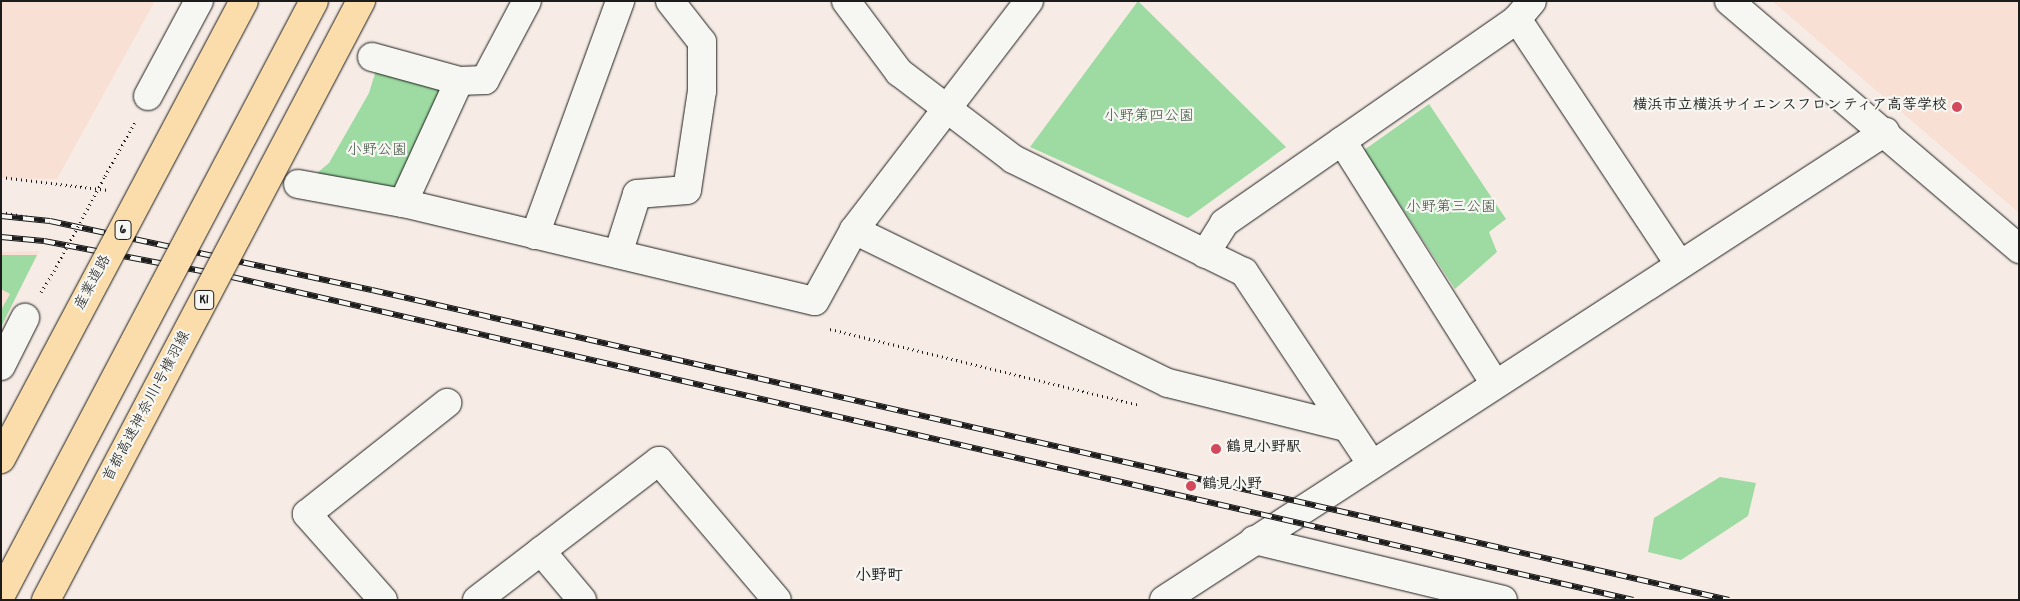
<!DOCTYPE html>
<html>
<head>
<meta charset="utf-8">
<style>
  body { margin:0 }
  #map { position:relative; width:2020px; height:601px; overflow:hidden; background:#f7ece5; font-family:Dekko,"Klee One",sans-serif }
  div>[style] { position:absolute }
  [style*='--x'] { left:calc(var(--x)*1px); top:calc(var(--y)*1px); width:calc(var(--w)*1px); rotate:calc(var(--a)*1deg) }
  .built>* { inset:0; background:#f9e0d5 }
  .green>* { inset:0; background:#9ddba2 }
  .path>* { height:3px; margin-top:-1.5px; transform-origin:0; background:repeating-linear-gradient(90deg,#1c1c1c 0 1px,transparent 0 5px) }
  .roads { filter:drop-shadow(0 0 1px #1c1c1c) drop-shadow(0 0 1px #1c1c1c) }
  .minor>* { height:28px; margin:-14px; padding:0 14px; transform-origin:14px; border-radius:14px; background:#f6f6f2 }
  .rail>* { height:5.5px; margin-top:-2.75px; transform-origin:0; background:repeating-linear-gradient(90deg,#f6f6f2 0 11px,#1c1c1c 0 22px); box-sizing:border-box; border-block:1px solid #1c1c1c }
  .path-bridge>* { height:3px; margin-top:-1.5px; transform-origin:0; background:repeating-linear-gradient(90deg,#1c1c1c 0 1px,transparent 0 5px) }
  .bridges { filter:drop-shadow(0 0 1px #1c1c1c) drop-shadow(0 0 1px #1c1c1c) }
  .major-bridge>* { height:28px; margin:-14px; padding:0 14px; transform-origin:14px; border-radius:14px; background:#fbddab }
  .highway-bridge>* { height:28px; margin:-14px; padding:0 14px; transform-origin:14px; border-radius:14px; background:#fbddab }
  .dots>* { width:14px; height:14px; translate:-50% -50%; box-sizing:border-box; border:2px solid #f6f6f2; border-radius:50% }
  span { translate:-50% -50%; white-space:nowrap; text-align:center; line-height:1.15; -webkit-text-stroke:4.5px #f6f6f2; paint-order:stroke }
  .shield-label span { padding:1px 4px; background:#f6f6f2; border:1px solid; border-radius:4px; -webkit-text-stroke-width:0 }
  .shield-label { font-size:14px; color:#1c1c1c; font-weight:700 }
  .poi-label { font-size:15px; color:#1c1c1c; font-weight:700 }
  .right { translate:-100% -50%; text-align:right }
  .left { translate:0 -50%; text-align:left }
  .park-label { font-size:15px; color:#435544 }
  .street-label { font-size:15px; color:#1c1c1c }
  .neighbourhood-label { font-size:16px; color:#1c1c1c; font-weight:700 }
  .frame { position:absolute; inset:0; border:2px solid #1c1c1c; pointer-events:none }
</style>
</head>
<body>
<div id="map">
  <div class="built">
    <i style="clip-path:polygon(1px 1px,155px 1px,57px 179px,1px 178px)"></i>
    <i style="clip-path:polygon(1772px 1px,2019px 1px,2019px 213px)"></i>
    <i style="clip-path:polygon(40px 251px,1px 322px,1px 252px)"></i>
  </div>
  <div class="green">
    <i style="clip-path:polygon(1138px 1px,1286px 147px,1188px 218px,1030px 147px)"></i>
    <i style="clip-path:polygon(376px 70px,448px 86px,397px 195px,310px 179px,329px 163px,369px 93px)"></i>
    <i style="clip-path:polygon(1429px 104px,1506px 219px,1489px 232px,1497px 252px,1455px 289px,1364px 150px)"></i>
    <i style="clip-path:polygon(1px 255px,37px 255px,1px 327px,1px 310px,10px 294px,1px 289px)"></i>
    <i style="clip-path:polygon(1720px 477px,1756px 483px,1748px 516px,1681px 560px,1648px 552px,1654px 518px)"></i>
  </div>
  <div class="path">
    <i style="--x:105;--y:176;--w:62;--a:-60.9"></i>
    <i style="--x:1;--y:177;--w:108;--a:6.9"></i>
    <i style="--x:1;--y:212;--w:50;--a:10.4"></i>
    <i style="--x:41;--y:292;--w:25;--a:-58"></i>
    <i style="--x:830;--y:329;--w:318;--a:13.8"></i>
  </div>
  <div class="roads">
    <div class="minor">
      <i style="--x:846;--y:1;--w:89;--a:53.3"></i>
      <i style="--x:899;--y:72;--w:143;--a:37.3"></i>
      <i style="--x:1013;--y:159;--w:257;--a:26.1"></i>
      <i style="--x:1244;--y:272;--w:228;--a:56.4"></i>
      <i style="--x:1729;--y:1;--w:382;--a:40.5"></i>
      <i style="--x:1517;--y:19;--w:294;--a:56.5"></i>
      <i style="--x:372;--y:57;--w:90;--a:15.4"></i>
      <i style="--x:148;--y:96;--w:108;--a:-61.8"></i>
      <i style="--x:1342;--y:141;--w:285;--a:57.8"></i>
      <i style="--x:298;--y:184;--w:107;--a:10.3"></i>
      <i style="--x:403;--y:203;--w:423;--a:13.4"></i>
      <i style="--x:815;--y:301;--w:81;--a:-61.2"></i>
      <i style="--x:854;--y:230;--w:288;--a:-52.6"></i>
      <i style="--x:403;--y:203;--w:134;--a:-65.3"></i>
      <i style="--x:459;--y:81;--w:26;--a:-2"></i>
      <i style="--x:485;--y:80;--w:89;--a:-62"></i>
      <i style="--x:854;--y:230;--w:349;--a:26"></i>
      <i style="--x:1168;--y:383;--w:183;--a:13.9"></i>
      <i style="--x:535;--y:235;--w:249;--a:-70"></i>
      <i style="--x:618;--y:254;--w:63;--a:-72.4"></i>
      <i style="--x:637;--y:194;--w:50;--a:-4.6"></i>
      <i style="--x:687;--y:190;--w:100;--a:-81.4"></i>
      <i style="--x:702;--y:91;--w:49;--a:-90"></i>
      <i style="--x:702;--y:42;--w:52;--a:-128"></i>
      <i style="--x:1205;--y:254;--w:36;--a:-58"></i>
      <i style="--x:1224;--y:223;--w:357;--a:-34.8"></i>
      <i style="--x:1517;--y:19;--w:23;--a:-50"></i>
      <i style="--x:1;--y:366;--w:54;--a:-63.4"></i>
      <i style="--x:1254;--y:540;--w:256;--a:13.5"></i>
      <i style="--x:541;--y:551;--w:64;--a:50.1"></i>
      <i style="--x:383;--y:600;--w:115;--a:-131.5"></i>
      <i style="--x:307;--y:514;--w:179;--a:-38.4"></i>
      <i style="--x:477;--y:600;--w:229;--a:-37.4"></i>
      <i style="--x:659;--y:461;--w:182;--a:49.7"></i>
      <i style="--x:1164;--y:600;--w:860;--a:-32.99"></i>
    </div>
  </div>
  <div class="rail">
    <i style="--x:1;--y:216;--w:49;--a:5.8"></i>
    <i style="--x:50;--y:221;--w:329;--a:12.1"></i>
    <i style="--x:372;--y:290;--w:1392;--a:12.87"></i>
    <i style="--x:1;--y:237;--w:43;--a:5.3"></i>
    <i style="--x:44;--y:241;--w:191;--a:10.8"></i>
    <i style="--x:232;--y:277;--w:1438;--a:12.98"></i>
  </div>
  <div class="path-bridge">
    <i style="--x:54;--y:271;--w:108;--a:-61.8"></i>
  </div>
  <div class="bridges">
    <div class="major-bridge">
      <i style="--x:1;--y:459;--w:518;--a:-62.05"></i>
    </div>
    <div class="highway-bridge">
      <i style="--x:1;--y:595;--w:671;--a:-62.21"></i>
      <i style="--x:46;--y:600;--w:677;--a:-62.26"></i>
    </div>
  </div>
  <div class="dots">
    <i style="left:1957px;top:107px;background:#d1495b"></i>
    <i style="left:1216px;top:449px;background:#d1495b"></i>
    <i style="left:1191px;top:486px;background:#d1495b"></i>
  </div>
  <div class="shield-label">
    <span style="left:123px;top:230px">6</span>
    <span style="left:204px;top:300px">K1</span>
  </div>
  <div class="poi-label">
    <span class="right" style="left:1947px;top:107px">横浜市立横浜サイエンスフロンティア高等学校</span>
    <span class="left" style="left:1226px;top:449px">鶴見小野駅</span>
    <span class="left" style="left:1202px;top:486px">鶴見小野</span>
  </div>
  <div class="park-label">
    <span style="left:1149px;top:118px">小野第四公園</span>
    <span style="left:377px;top:152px">小野公園</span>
    <span style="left:1451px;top:209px">小野第三公園</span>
  </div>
  <div class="street-label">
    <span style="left:94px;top:283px;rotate:-62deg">産業道路</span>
    <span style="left:148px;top:407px;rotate:-62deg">首都高速神奈川1号横羽線</span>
  </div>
  <div class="neighbourhood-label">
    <span style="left:879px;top:577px">小野町</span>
  </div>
  <div class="frame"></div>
</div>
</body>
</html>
